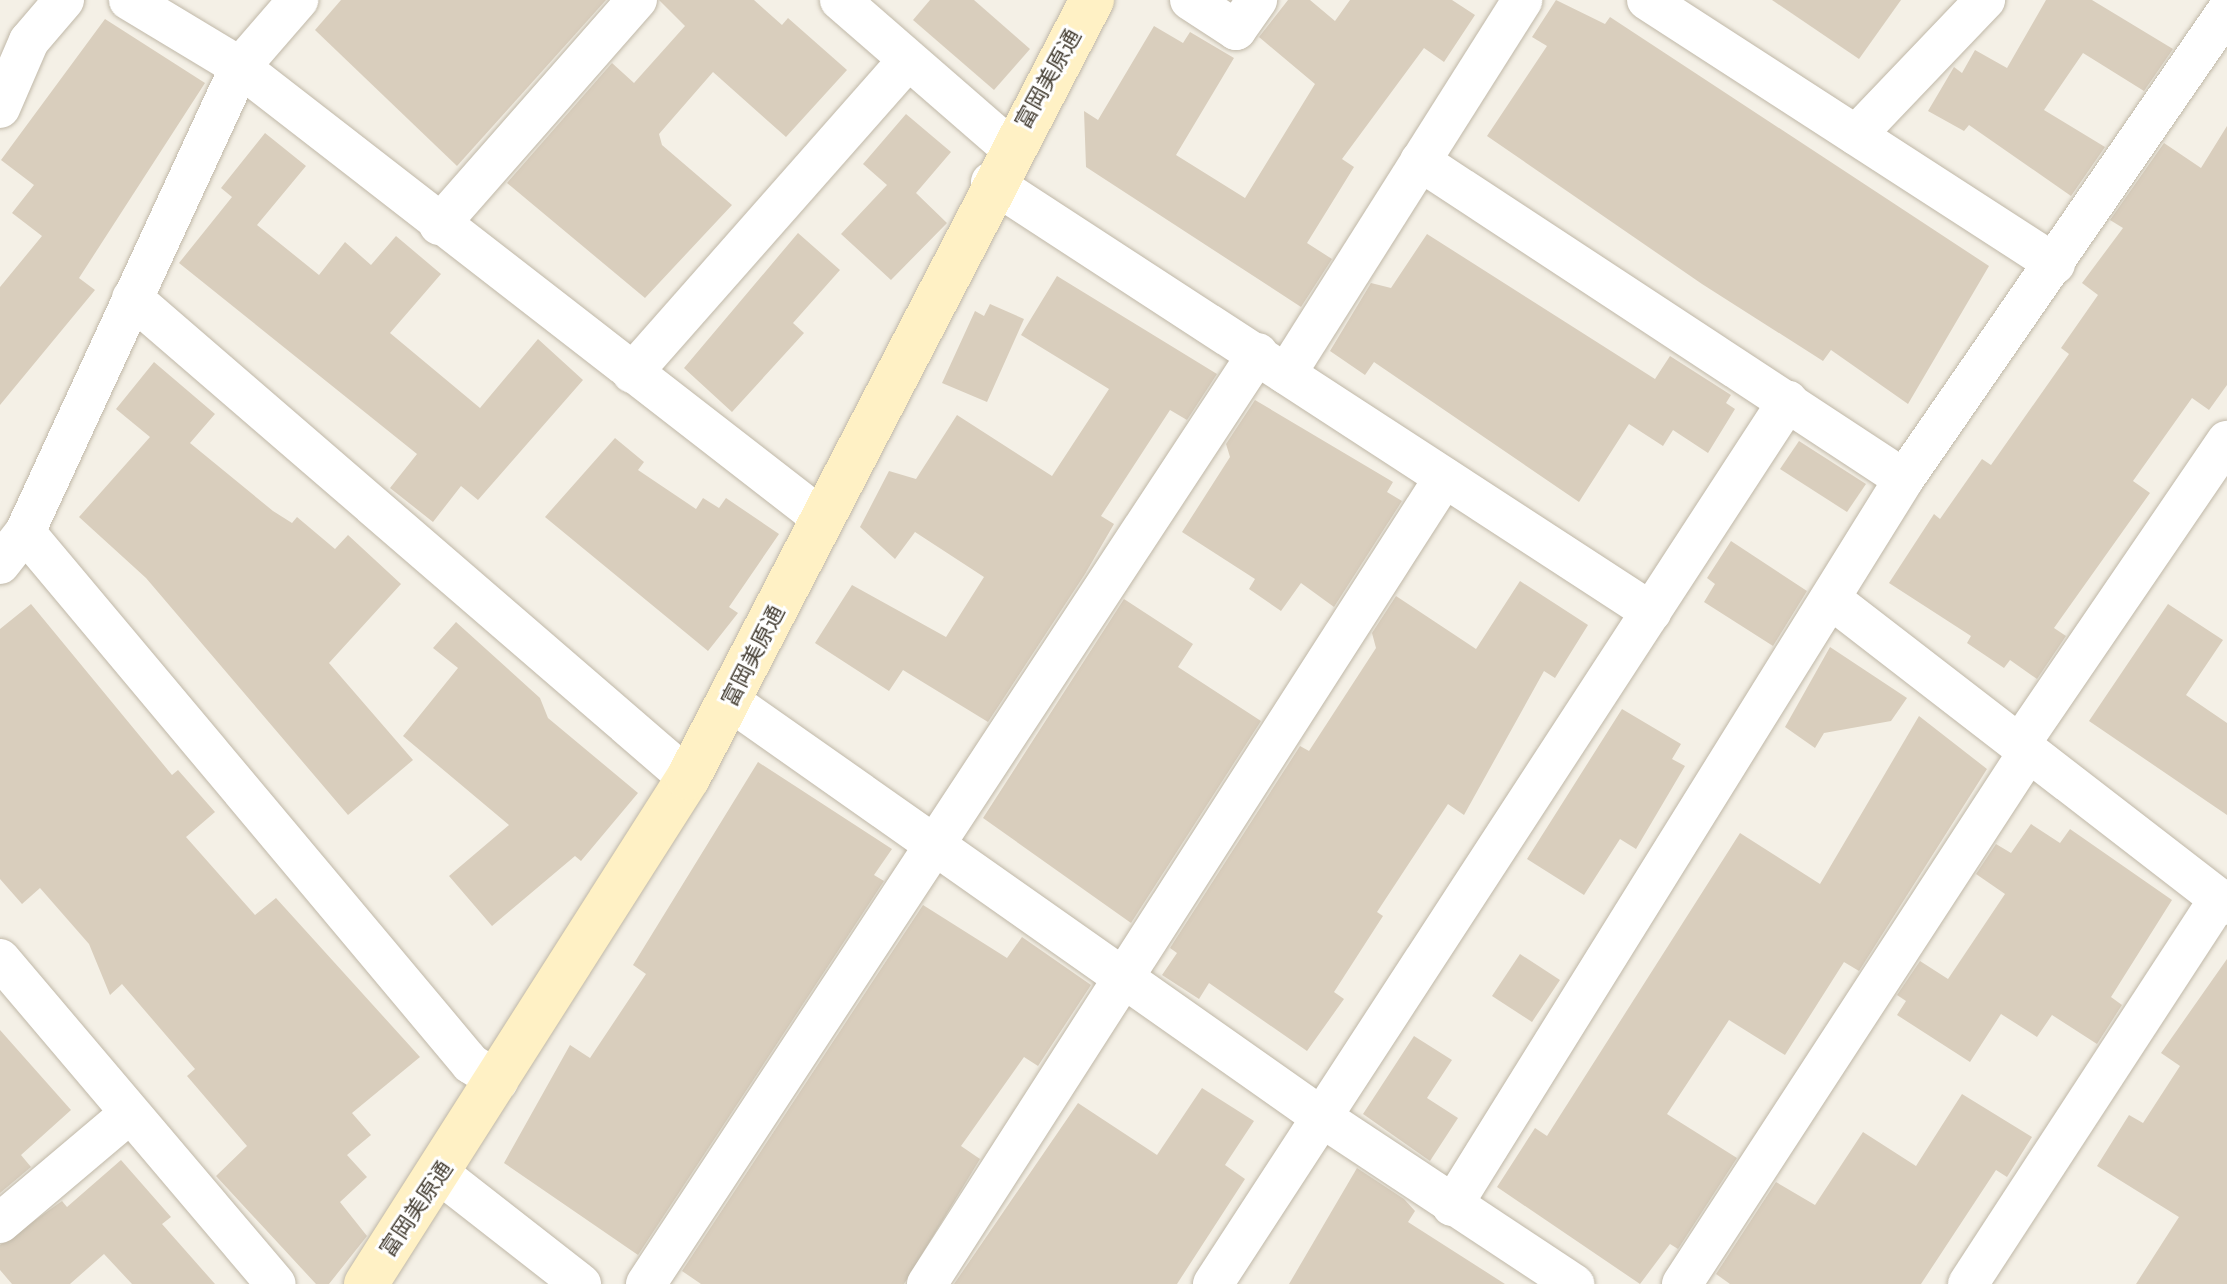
<!DOCTYPE html>
<html>
<head>
<meta charset="utf-8">
<style>
  body { margin:0 }
  #map { position:relative; width:2227px; height:1284px; overflow:hidden; background:#f4f0e6; font-family:"PT Sans","Noto Sans JP",sans-serif }
  div>[style] { position:absolute }
  [style*='--x'] { left:calc(var(--x)*1px); top:calc(var(--y)*1px); width:calc(var(--w)*1px); rotate:calc(var(--a)*1deg) }
  .building>* { inset:0; background:#d9cebd }
  .roads { filter:drop-shadow(0 0 2px #c0b8a8) drop-shadow(0 0 2px #c0b8a8) }
  .street>* { height:40px; margin:-20px; padding:0 20px; transform-origin:20px; border-radius:20px; background:#fff }
  .secondary>* { height:44px; margin:-22px; padding:0 22px; transform-origin:22px; border-radius:22px; background:#fff1c5 }
  span { translate:-50% -50%; white-space:nowrap; text-align:center; line-height:1.15; -webkit-text-stroke:6px #fff; paint-order:stroke }
  .street-label { font-size:22px; color:#474035 }
</style>
</head>
<body>
<div id="map">
  <div class="building">
    <i style="clip-path:polygon(341px 0,606px 0,457px 166px,315px 30px)"></i>
    <i style="clip-path:polygon(659px 0,754px 0,782px 25px,788px 18px,847px 70px,786px 137px,713px 72px,659px 134px,662px 145px,732px 205px,645px 298px,507px 183px,612px 63px,634px 83px,685px 26px)"></i>
    <i style="clip-path:polygon(930px 0,974px 0,1030px 49px,994px 90px,913px 20px)"></i>
    <i style="clip-path:polygon(1288px 0,1310px 0,1335px 21px,1350px 0,1452px 0,1475px 15px,1444px 62px,1424px 48px,1342px 159px,1354px 167px,1307px 243px,1332px 259px,1301px 307px,1086px 167px,1084px 111px,1098px 120px,1154px 26px,1183px 43px,1190px 32px,1234px 58px,1176px 155px,1245px 198px,1315px 84px,1259px 37px)"></i>
    <i style="clip-path:polygon(1556px 0,1605px 24px,1610px 17px,1989px 266px,1908px 404px,1831px 350px,1823px 361px,1702px 284px,1487px 136px,1547px 46px,1532px 37px)"></i>
    <i style="clip-path:polygon(1772px 0,1901px 0,1859px 59px)"></i>
    <i style="clip-path:polygon(2046px 0,2092px 0,2173px 49px,2144px 91px,2083px 53px,2044px 110px,2105px 147px,2071px 196px,1969px 125px,1964px 131px,1928px 111px,1954px 67px,1962px 73px,1975px 50px,2007px 68px)"></i>
    <i style="clip-path:polygon(105px 19px,205px 83px,79px 278px,95px 290px,0 405px,0 287px,42px 236px,12px 213px,34px 185px,1px 160px)"></i>
    <i style="clip-path:polygon(906px 114px,951px 152px,916px 193px,947px 223px,891px 280px,841px 234px,887px 185px,863px 164px)"></i>
    <i style="clip-path:polygon(2227px 126px,2227px 385px,2209px 410px,2192px 398px,2133px 481px,2150px 493px,2054px 628px,2066px 636px,2037px 679px,2010px 660px,2004px 668px,1967px 643px,1971px 636px,1889px 583px,1934px 514px,1940px 519px,1982px 459px,1991px 465px,2069px 354px,2061px 348px,2098px 295px,2082px 283px,2123px 228px,2110px 220px,2164px 143px,2201px 168px)"></i>
    <i style="clip-path:polygon(265px 133px,306px 166px,257px 225px,319px 275px,345px 242px,371px 265px,396px 236px,441px 274px,390px 333px,480px 408px,538px 339px,583px 380px,478px 500px,461px 486px,433px 522px,390px 488px,417px 454px,179px 263px,232px 197px,221px 188px)"></i>
    <i style="clip-path:polygon(798px 233px,840px 270px,793px 323px,804px 333px,732px 412px,684px 368px)"></i>
    <i style="clip-path:polygon(1427px 234px,1655px 379px,1670px 356px,1731px 395px,1726px 403px,1735px 409px,1708px 453px,1673px 430px,1663px 446px,1629px 424px,1579px 502px,1374px 362px,1365px 375px,1330px 351px,1371px 283px,1391px 288px)"></i>
    <i style="clip-path:polygon(1057px 276px,1217px 374px,1187px 420px,1170px 410px,1101px 516px,1114px 524px,1085px 574px,988px 722px,903px 670px,889px 691px,815px 643px,852px 585px,946px 637px,984px 577px,915px 532px,895px 559px,860px 527px,889px 471px,916px 479px,957px 415px,1052px 476px,1109px 389px,1021px 335px)"></i>
    <i style="clip-path:polygon(990px 304px,1024px 319px,987px 402px,942px 383px,975px 311px,984px 316px)"></i>
    <i style="clip-path:polygon(154px 362px,215px 414px,190px 443px,273px 511px,292px 523px,297px 517px,335px 549px,348px 535px,401px 584px,329px 663px,413px 760px,348px 815px,146px 578px,79px 517px,150px 437px,116px 409px)"></i>
    <i style="clip-path:polygon(1255px 400px,1393px 482px,1387px 492px,1402px 501px,1334px 607px,1301px 583px,1281px 611px,1249px 589px,1255px 579px,1182px 532px,1230px 457px,1226px 444px)"></i>
    <i style="clip-path:polygon(615px 438px,644px 462px,638px 470px,696px 509px,703px 498px,719px 508px,726px 498px,779px 534px,729px 607px,738px 613px,708px 651px,545px 517px)"></i>
    <i style="clip-path:polygon(1799px 441px,1866px 484px,1847px 512px,1780px 469px)"></i>
    <i style="clip-path:polygon(1731px 541px,1807px 591px,1773px 646px,1704px 602px,1715px 584px,1707px 578px)"></i>
    <i style="clip-path:polygon(1520px 581px,1588px 625px,1555px 678px,1544px 671px,1464px 815px,1448px 804px,1377px 912px,1383px 916px,1334px 992px,1344px 999px,1307px 1051px,1209px 983px,1199px 999px,1162px 975px,1177px 953px,1170px 948px,1300px 746px,1309px 751px,1376px 648px,1372px 633px,1396px 596px,1476px 649px)"></i>
    <i style="clip-path:polygon(1124px 599px,1193px 644px,1178px 667px,1261px 721px,1131px 923px,983px 818px)"></i>
    <i style="clip-path:polygon(31px 604px,172px 775px,178px 770px,215px 812px,186px 837px,255px 915px,276px 898px,420px 1057px,352px 1113px,371px 1135px,347px 1155px,367px 1177px,340px 1202px,367px 1236px,329px 1284px,316px 1284px,216px 1176px,247px 1146px,187px 1076px,195px 1069px,122px 984px,110px 995px,89px 944px,40px 888px,22px 904px,0 879px,0 629px)"></i>
    <i style="clip-path:polygon(2168px 604px,2223px 640px,2186px 695px,2227px 723px,2227px 815px,2089px 721px)"></i>
    <i style="clip-path:polygon(456px 622px,540px 698px,548px 718px,638px 793px,581px 861px,575px 856px,492px 926px,449px 876px,509px 825px,403px 736px,458px 668px,433px 648px)"></i>
    <i style="clip-path:polygon(1830px 647px,1907px 698px,1891px 721px,1824px 733px,1815px 748px,1785px 727px)"></i>
    <i style="clip-path:polygon(1622px 709px,1681px 744px,1672px 759px,1685px 766px,1636px 849px,1620px 839px,1584px 895px,1527px 859px)"></i>
    <i style="clip-path:polygon(1919px 716px,1987px 769px,1859px 971px,1844px 962px,1785px 1055px,1729px 1020px,1667px 1114px,1737px 1158px,1678px 1249px,1670px 1244px,1640px 1284px,1497px 1187px,1535px 1128px,1547px 1136px,1740px 833px,1820px 884px)"></i>
    <i style="clip-path:polygon(758px 762px,892px 849px,874px 875px,884px 881px,638px 1255px,504px 1163px,570px 1045px,590px 1058px,646px 974px,633px 965px)"></i>
    <i style="clip-path:polygon(2031px 824px,2060px 843px,2070px 829px,2172px 900px,2111px 997px,2122px 1005px,2097px 1044px,2052px 1015px,2037px 1037px,2001px 1014px,1970px 1062px,1897px 1015px,1906px 1001px,1897px 995px,1920px 961px,1948px 979px,2005px 894px,1976px 874px,1996px 844px,2011px 853px)"></i>
    <i style="clip-path:polygon(923px 905px,1007px 958px,1022px 937px,1091px 985px,1038px 1066px,1024px 1057px,961px 1146px,980px 1159px,904px 1284px,701px 1284px,682px 1271px)"></i>
    <i style="clip-path:polygon(1520px 954px,1560px 980px,1532px 1022px,1492px 996px)"></i>
    <i style="clip-path:polygon(2227px 959px,2227px 1284px,2136px 1284px,2179px 1217px,2097px 1166px,2129px 1115px,2143px 1123px,2180px 1066px,2161px 1053px)"></i>
    <i style="clip-path:polygon(0 1030px,71px 1110px,21px 1155px,31px 1167px,0 1193px)"></i>
    <i style="clip-path:polygon(1414px 1036px,1452px 1060px,1427px 1098px,1458px 1118px,1430px 1161px,1363px 1114px)"></i>
    <i style="clip-path:polygon(1202px 1088px,1254px 1121px,1225px 1165px,1245px 1179px,1177px 1284px,954px 1284px,1078px 1103px,1157px 1155px)"></i>
    <i style="clip-path:polygon(1962px 1094px,2032px 1137px,2007px 1177px,1996px 1170px,1921px 1284px,1730px 1284px,1716px 1274px,1776px 1182px,1815px 1205px,1863px 1132px,1916px 1166px)"></i>
    <i style="clip-path:polygon(121px 1160px,171px 1217px,162px 1224px,215px 1284px,132px 1284px,104px 1254px,70px 1284px,12px 1284px,0 1270px,0 1245px,62px 1201px,67px 1207px)"></i>
    <i style="clip-path:polygon(1357px 1168px,1404px 1199px,1415px 1211px,1408px 1222px,1505px 1284px,1289px 1284px)"></i>
  </div>
  <div class="roads">
    <div class="street">
      <i style="--x:129;--y:0;--w:130;--a:31.1"></i>
      <i style="--x:240;--y:67;--w:739;--a:37.8"></i>
      <i style="--x:840;--y:0;--w:225;--a:41"></i>
      <i style="--x:1190;--y:0;--w:55;--a:33.1"></i>
      <i style="--x:1236;--y:30;--w:37;--a:-55"></i>
      <i style="--x:1647;--y:0;--w:486;--a:32.9"></i>
      <i style="--x:0;--y:108;--w:73;--a:-66.6"></i>
      <i style="--x:29;--y:41;--w:54;--a:-49.5"></i>
      <i style="--x:1856;--y:135;--w:187;--a:-46.3"></i>
      <i style="--x:1420;--y:161;--w:579;--a:33.31"></i>
      <i style="--x:991;--y:182;--w:788;--a:33.08"></i>
      <i style="--x:439;--y:225;--w:300;--a:-48.7"></i>
      <i style="--x:132;--y:298;--w:735;--a:40.8"></i>
      <i style="--x:632;--y:373;--w:416;--a:-48.6"></i>
      <i style="--x:1286;--y:374;--w:442;--a:-57.7"></i>
      <i style="--x:25;--y:532;--w:694;--a:50.03"></i>
      <i style="--x:471;--y:1064;--w:32;--a:32"></i>
      <i style="--x:0;--y:564;--w:41;--a:-52"></i>
      <i style="--x:25;--y:532;--w:512;--a:-65.19"></i>
      <i style="--x:240;--y:67;--w:89;--a:-49.1"></i>
      <i style="--x:1831;--y:599;--w:500;--a:37.69"></i>
      <i style="--x:730;--y:701;--w:721;--a:35.12"></i>
      <i style="--x:1320;--y:1116;--w:305;--a:33.5"></i>
      <i style="--x:2020;--y:744;--w:367;--a:-55.7"></i>
      <i style="--x:0;--y:959;--w:426;--a:49.7"></i>
      <i style="--x:440;--y:1174;--w:179;--a:38"></i>
      <i style="--x:1452;--y:1206;--w:856;--a:-58.13"></i>
      <i style="--x:1904;--y:479;--w:569;--a:-55.39"></i>
      <i style="--x:0;--y:1223;--w:169;--a:-40.2"></i>
      <i style="--x:646;--y:1284;--w:1114;--a:-56.68"></i>
      <i style="--x:927;--y:1284;--w:958;--a:-57.32"></i>
      <i style="--x:1213;--y:1284;--w:1054;--a:-56.93"></i>
      <i style="--x:1682;--y:1284;--w:636;--a:-56.93"></i>
      <i style="--x:1968;--y:1284;--w:460;--a:-56.9"></i>
    </div>
    <div class="secondary">
      <i style="--x:366;--y:1284;--w:600;--a:-57.53"></i>
      <i style="--x:688;--y:778;--w:877;--a:-62.56"></i>
    </div>
  </div>
  <div class="street-label">
    <span style="left:1048px;top:79px;rotate:-61deg">富岡美原通</span>
    <span style="left:753px;top:656px;rotate:-63deg">富岡美原通</span>
    <span style="left:416px;top:1209px;rotate:-56deg">富岡美原通</span>
  </div>
</div>
</body>
</html>
